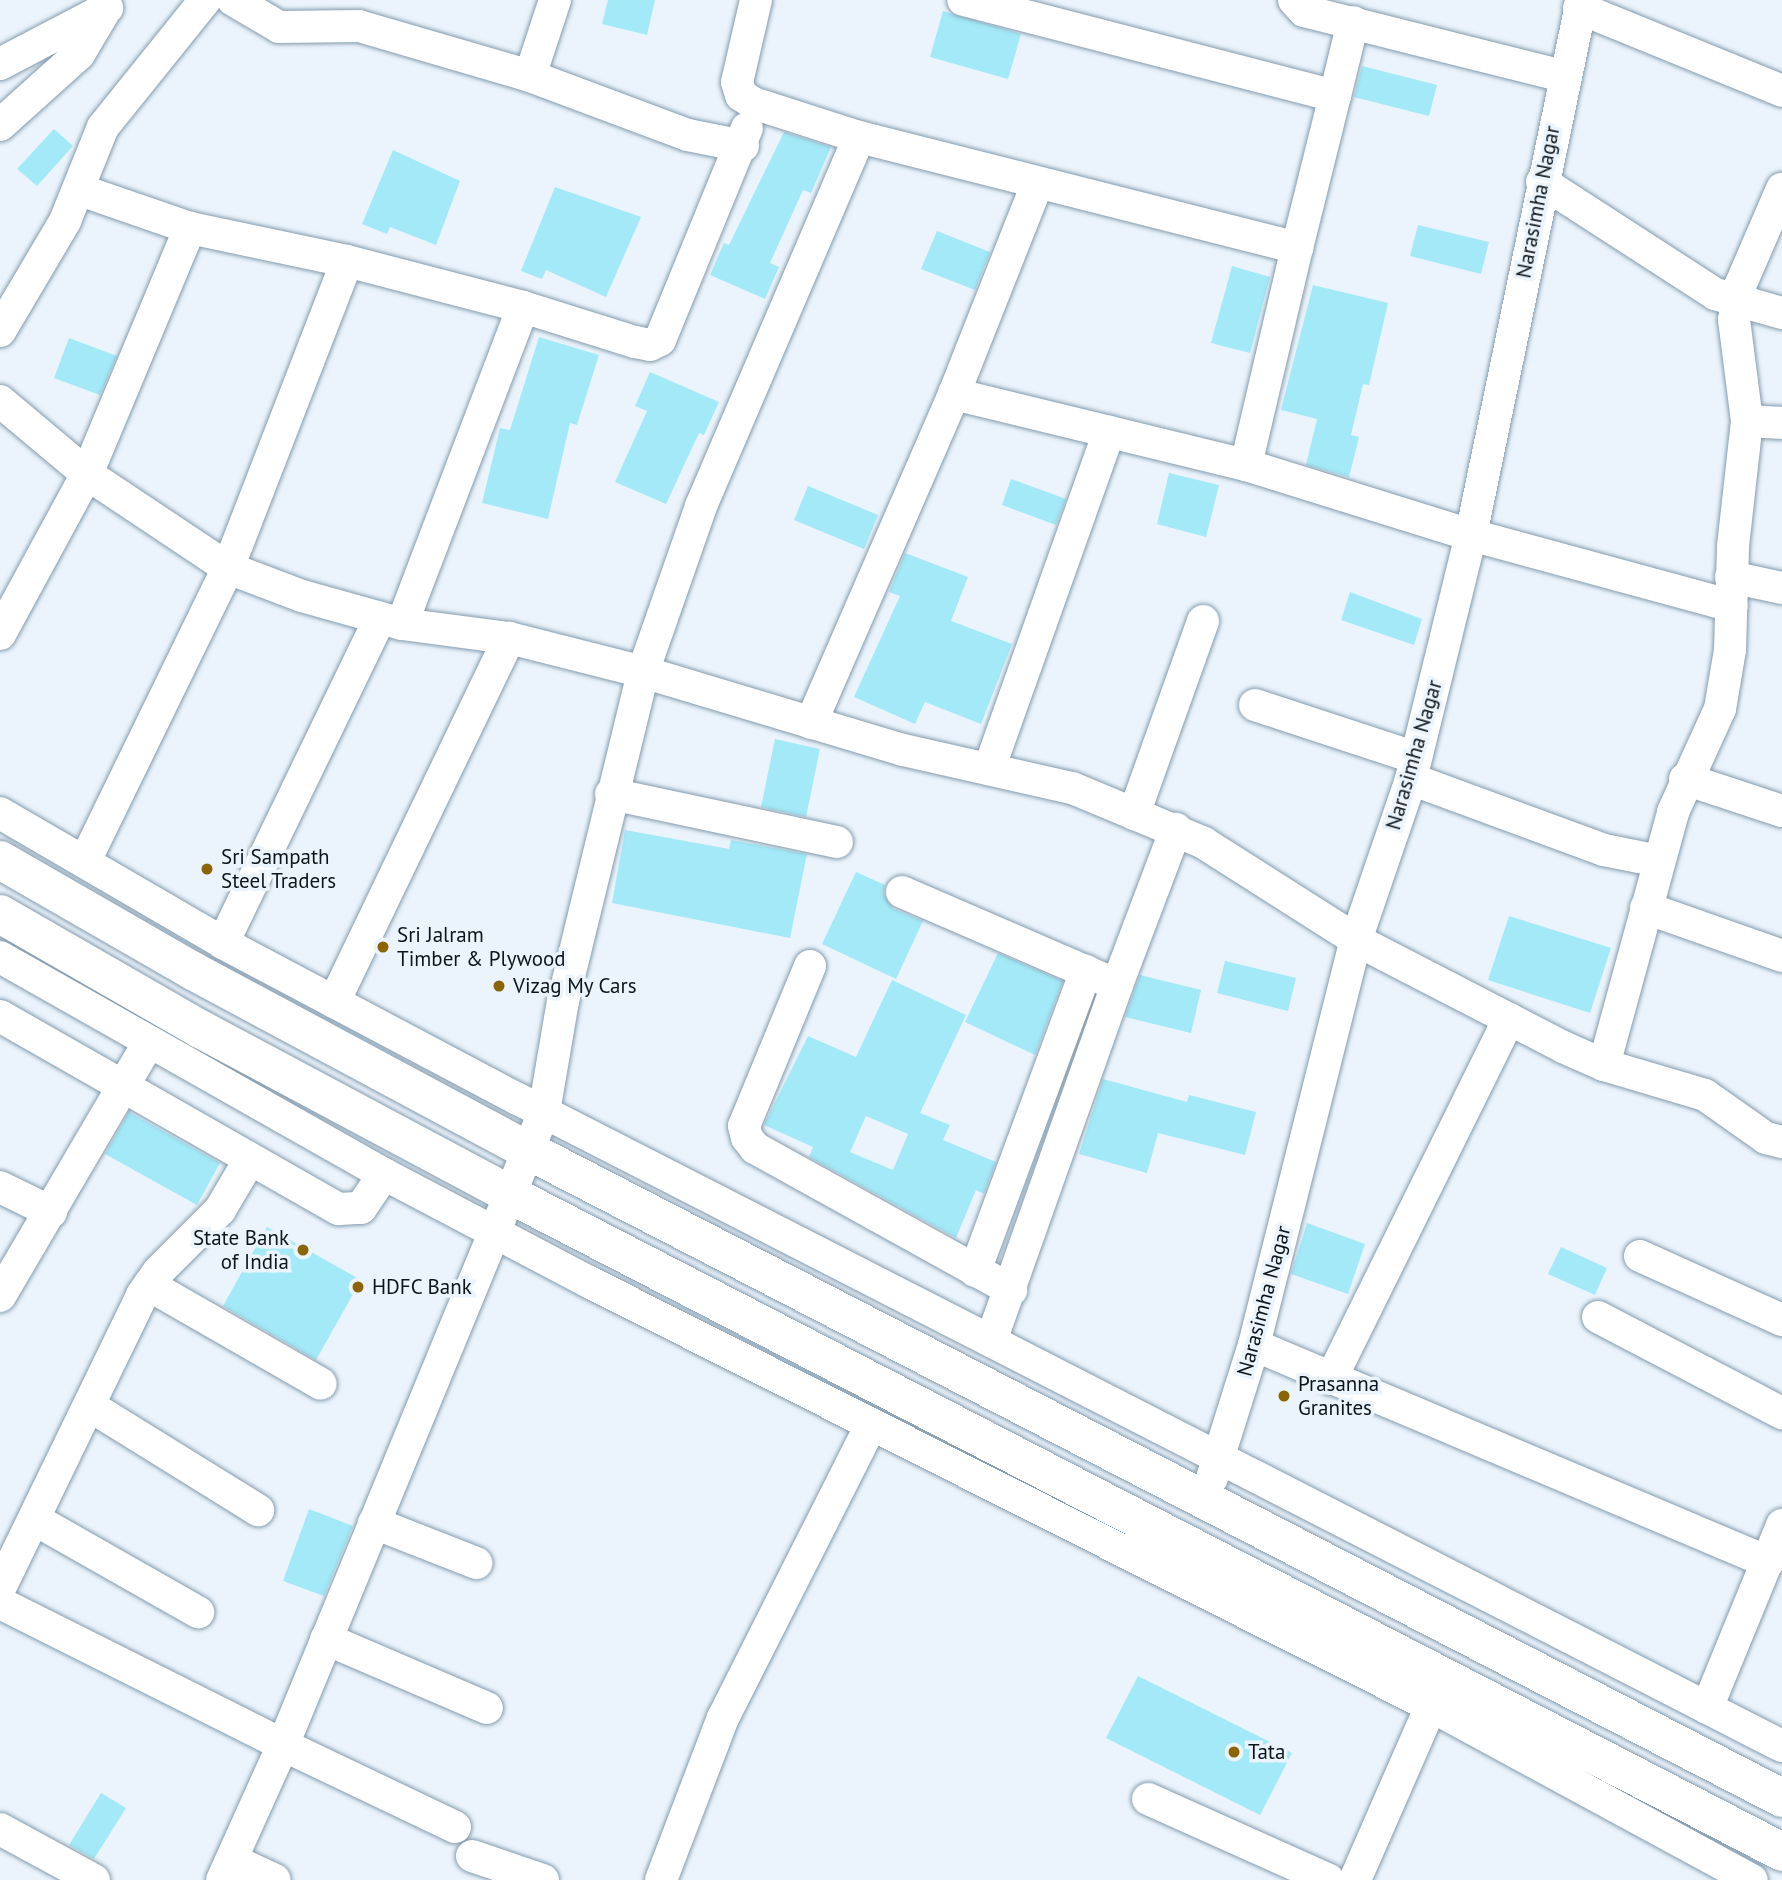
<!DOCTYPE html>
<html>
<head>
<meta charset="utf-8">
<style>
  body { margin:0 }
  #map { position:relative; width:1782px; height:1880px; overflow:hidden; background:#ebf4fc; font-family:"PT Sans",sans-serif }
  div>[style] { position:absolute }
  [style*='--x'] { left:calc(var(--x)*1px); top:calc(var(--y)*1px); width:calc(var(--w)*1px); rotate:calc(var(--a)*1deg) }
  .building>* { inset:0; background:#a3e9f7 }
  .roads { filter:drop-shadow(0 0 2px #849bad) drop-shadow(0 0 2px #849bad) }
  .minor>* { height:32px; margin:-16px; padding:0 16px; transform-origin:16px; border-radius:16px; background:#fff }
  .major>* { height:38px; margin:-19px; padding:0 19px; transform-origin:19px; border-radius:19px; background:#fff }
  .dots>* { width:19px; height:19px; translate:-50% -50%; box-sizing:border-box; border:4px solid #ebf4fc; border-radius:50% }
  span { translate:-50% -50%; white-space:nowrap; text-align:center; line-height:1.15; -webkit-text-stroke:7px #ebf4fc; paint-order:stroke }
  .street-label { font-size:21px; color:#0d151c }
  .poi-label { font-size:21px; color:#0d151c }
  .left { translate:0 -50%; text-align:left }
  .right { translate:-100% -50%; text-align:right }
</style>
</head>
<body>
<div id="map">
  <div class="building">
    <i style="clip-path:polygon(608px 0,655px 0,647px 35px,602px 24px)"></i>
    <i style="clip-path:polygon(943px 11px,1021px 34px,1008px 79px,930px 57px)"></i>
    <i style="clip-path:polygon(1362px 66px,1437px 85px,1429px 116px,1354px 97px)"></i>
    <i style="clip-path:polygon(54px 129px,73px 146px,37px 186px,17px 169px)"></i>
    <i style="clip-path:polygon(784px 132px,831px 147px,811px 193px,803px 190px,770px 263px,779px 267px,765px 299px,710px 275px,724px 243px,729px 245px)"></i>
    <i style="clip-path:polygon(393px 150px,460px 181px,436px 245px,390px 227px,387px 234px,362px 224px)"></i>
    <i style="clip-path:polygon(555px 187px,641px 217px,606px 297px,546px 270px,542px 279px,521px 271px)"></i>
    <i style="clip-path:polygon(1418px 225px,1489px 242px,1481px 274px,1410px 256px)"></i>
    <i style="clip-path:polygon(937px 231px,990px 252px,975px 290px,921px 269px)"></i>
    <i style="clip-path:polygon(1232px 266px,1270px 277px,1250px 353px,1211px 343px)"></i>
    <i style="clip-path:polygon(1313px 285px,1388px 303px,1369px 385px,1363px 384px,1351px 435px,1359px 437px,1349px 477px,1306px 465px,1317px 419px,1281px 410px)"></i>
    <i style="clip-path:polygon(539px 337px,599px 355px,577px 425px,570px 423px,548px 519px,482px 503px,500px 428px,510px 430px)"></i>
    <i style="clip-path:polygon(69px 338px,117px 356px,100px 395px,54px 378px)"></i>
    <i style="clip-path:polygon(650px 372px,719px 402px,704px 435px,699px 433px,666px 504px,615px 482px,647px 411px,635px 406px)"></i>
    <i style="clip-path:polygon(1169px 473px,1219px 485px,1206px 537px,1157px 524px)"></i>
    <i style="clip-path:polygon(1011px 479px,1066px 499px,1056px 525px,1002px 505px)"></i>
    <i style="clip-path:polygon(808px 486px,878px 515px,864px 549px,794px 520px)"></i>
    <i style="clip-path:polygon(905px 553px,968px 577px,951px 621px,1012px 644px,981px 724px,925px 702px,915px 724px,854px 697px,900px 596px,889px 592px)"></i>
    <i style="clip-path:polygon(1350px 592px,1422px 619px,1414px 645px,1341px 620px)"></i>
    <i style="clip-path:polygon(775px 739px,820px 749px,806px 817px,761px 807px)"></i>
    <i style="clip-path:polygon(625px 830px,729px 849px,731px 840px,807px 854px,790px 938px,612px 903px)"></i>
    <i style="clip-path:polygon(856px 872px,885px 885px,884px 895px,894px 909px,923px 921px,896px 979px,822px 944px)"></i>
    <i style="clip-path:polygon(1509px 916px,1611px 948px,1590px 1013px,1488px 980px)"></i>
    <i style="clip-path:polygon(998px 953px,1063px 981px,1035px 1055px,965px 1022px)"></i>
    <i style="clip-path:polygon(1225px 961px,1296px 978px,1288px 1011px,1217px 993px)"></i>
    <i style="clip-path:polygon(1140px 975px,1201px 990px,1191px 1033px,1125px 1017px)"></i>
    <i style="clip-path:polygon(evenodd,892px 980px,966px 1015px,920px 1113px,950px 1125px,943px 1140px,996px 1162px,984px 1194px,976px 1190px,956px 1238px,809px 1157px,813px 1147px,764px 1125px,808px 1036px,856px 1057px,892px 980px,866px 1116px,908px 1134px,893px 1170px,850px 1152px,866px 1116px)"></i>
    <i style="clip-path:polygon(1103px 1079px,1187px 1102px,1189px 1095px,1256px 1112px,1245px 1155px,1158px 1133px,1147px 1173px,1079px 1154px)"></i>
    <i style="clip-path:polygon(129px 1112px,220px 1163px,197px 1205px,105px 1154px)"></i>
    <i style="clip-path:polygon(1307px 1223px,1365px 1244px,1348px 1294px,1291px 1274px)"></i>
    <i style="clip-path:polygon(267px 1227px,361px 1280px,316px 1360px,223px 1306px)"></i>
    <i style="clip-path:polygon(1561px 1247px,1607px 1268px,1595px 1295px,1548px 1274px)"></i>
    <i style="clip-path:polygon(309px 1509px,353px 1526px,324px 1596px,283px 1581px)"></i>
    <i style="clip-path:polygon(1138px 1676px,1292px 1753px,1260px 1815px,1106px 1738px)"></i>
    <i style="clip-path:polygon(101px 1793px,126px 1808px,94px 1859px,69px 1845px)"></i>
  </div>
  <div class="roads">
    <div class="minor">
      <i style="--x:233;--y:0;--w:53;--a:30.4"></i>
      <i style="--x:279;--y:27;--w:80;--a:-0.7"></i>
      <i style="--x:359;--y:26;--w:178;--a:16.3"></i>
      <i style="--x:530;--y:76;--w:169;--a:20.5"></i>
      <i style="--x:688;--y:135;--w:56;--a:11.3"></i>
      <i style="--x:756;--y:0;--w:84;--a:103"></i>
      <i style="--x:737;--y:82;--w:14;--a:73"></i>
      <i style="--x:741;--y:95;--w:14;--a:34"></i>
      <i style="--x:753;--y:103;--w:111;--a:17.8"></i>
      <i style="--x:859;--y:137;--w:452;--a:14.2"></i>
      <i style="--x:1297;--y:248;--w:157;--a:-76"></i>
      <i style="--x:1335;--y:96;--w:384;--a:-165.5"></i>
      <i style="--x:1294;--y:0;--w:15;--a:48"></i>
      <i style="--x:1304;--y:11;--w:266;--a:14.1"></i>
      <i style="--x:1579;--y:8;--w:219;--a:22.2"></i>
      <i style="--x:0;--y:64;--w:121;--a:-27.6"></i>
      <i style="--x:530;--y:76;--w:80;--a:-71.8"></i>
      <i style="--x:1335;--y:96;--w:76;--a:-76.3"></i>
      <i style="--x:0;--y:125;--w:106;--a:-41.9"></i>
      <i style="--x:79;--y:54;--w:49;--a:-59.2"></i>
      <i style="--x:1542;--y:182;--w:206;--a:32.9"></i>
      <i style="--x:1715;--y:294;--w:70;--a:15.8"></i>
      <i style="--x:80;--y:190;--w:116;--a:19.1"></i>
      <i style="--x:190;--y:228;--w:160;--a:11.9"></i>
      <i style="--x:347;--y:261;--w:182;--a:14.6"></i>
      <i style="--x:523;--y:307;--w:339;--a:110.9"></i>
      <i style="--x:523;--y:307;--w:117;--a:17.4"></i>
      <i style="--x:635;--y:342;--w:15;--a:11"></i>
      <i style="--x:650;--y:345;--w:11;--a:-27"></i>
      <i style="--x:660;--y:340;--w:229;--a:-67.7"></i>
      <i style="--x:0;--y:331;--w:128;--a:-59.4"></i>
      <i style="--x:65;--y:221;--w:101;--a:-68"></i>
      <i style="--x:103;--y:127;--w:163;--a:-51.2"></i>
      <i style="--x:954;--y:394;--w:226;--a:-68.4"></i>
      <i style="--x:0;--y:401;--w:114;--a:40"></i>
      <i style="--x:87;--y:474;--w:169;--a:33.7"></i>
      <i style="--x:228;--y:568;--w:79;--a:20.7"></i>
      <i style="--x:302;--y:596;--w:104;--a:15.6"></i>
      <i style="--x:402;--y:624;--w:108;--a:7.5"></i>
      <i style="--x:509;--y:638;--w:138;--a:14.2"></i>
      <i style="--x:643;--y:672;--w:271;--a:16.7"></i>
      <i style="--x:903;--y:750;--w:173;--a:12.7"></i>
      <i style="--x:1072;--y:788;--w:143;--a:22.6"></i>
      <i style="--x:1204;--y:843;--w:180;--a:32.5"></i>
      <i style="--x:1356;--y:940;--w:233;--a:27.3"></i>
      <i style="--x:1563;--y:1047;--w:45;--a:23.7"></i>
      <i style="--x:1604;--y:1065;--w:105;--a:16.5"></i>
      <i style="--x:1705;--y:1095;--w:75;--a:35.2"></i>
      <i style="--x:1766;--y:1138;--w:16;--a:14"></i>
      <i style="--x:1747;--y:421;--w:35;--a:3"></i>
      <i style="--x:1246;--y:465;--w:223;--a:-76.8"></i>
      <i style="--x:1731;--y:577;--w:52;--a:12.2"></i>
      <i style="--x:0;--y:634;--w:182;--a:-61.5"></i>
      <i style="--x:87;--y:474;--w:267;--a:-67.3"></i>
      <i style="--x:1255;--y:705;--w:169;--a:18.2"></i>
      <i style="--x:811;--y:723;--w:359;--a:-66.5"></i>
      <i style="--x:954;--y:394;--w:301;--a:13.7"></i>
      <i style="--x:1246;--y:465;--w:236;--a:17.3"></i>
      <i style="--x:1471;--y:535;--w:270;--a:15.2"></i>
      <i style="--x:989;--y:769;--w:358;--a:-70.4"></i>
      <i style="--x:1411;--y:779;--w:206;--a:20.2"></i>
      <i style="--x:1604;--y:850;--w:56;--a:11.3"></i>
      <i style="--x:1685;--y:779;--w:102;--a:18.3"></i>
      <i style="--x:611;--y:794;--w:231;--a:12"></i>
      <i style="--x:0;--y:813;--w:258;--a:30.2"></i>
      <i style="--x:223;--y:943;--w:334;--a:27.9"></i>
      <i style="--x:518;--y:1099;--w:1420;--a:27.11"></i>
      <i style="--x:1134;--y:814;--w:205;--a:-70.3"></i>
      <i style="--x:85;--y:861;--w:326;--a:-64"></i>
      <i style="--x:228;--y:568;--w:329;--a:-68.8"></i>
      <i style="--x:902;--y:892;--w:234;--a:23.4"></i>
      <i style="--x:1117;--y:985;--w:374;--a:109.5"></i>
      <i style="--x:1646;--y:908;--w:144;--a:19.4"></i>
      <i style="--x:223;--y:943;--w:361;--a:-64.2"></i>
      <i style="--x:0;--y:957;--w:441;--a:29.5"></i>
      <i style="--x:384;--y:1174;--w:232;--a:27.8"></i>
      <i style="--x:589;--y:1282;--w:943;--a:26.73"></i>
      <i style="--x:1431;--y:1706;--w:365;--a:28.5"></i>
      <i style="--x:810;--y:966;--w:173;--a:112.4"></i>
      <i style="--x:744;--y:1126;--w:12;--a:76"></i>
      <i style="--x:747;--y:1138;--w:13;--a:51"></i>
      <i style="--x:755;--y:1148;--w:293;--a:29"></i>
      <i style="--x:1117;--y:985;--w:167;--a:-69.3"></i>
      <i style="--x:334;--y:1002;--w:404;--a:-64.3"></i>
      <i style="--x:0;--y:1016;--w:390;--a:29.7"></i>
      <i style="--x:339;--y:1209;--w:22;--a:-3"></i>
      <i style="--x:361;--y:1208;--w:41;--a:-55.9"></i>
      <i style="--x:1604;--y:1065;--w:262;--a:-74.7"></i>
      <i style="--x:1673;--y:812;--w:113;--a:-65.5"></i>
      <i style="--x:1720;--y:709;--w:60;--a:-80.4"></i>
      <i style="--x:1730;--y:650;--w:104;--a:-88.3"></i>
      <i style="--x:1733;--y:546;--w:126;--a:-83.6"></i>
      <i style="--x:1747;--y:421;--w:102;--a:-97.3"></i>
      <i style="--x:1734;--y:320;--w:35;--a:-80"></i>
      <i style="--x:1740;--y:286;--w:106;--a:-66.6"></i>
      <i style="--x:0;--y:1187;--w:57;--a:26.1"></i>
      <i style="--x:1640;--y:1256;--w:156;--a:24.3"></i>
      <i style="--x:975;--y:1271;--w:320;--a:-69.7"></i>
      <i style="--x:149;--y:1285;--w:198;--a:29.9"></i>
      <i style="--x:0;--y:1296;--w:294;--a:-59.6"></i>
      <i style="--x:1598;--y:1317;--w:208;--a:27.6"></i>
      <i style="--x:1254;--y:1345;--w:558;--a:22.89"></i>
      <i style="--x:1331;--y:1379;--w:402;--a:-63.7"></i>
      <i style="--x:90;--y:1406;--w:198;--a:31.8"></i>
      <i style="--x:1212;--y:1478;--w:139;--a:-72.5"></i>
      <i style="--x:1254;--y:1345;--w:418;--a:-75.9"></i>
      <i style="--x:1356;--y:940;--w:170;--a:-71.1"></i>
      <i style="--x:1411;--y:779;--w:251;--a:-76.2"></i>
      <i style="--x:1471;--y:535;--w:546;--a:-78.28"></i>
      <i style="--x:34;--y:1519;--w:189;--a:29.6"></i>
      <i style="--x:374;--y:1523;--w:110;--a:21.4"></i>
      <i style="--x:0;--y:1588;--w:326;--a:-64.1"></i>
      <i style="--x:142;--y:1295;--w:28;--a:-55"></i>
      <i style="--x:158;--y:1272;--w:88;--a:-45"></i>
      <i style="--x:220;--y:1210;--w:59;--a:-59.5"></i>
      <i style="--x:0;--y:1603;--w:317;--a:26.6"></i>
      <i style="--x:283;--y:1745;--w:148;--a:114.3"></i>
      <i style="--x:326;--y:1639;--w:175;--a:23.2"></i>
      <i style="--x:1707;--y:1708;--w:198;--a:-67.7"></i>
      <i style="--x:1148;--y:1799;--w:198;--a:24.1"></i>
      <i style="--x:455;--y:1827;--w:191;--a:-154.5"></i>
      <i style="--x:283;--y:1745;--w:685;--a:-67.59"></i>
      <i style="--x:544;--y:1112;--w:113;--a:-80.3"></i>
      <i style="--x:563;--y:1001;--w:339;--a:-76.3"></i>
      <i style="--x:643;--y:672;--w:176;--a:-70.7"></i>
      <i style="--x:701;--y:506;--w:401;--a:-66.8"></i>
      <i style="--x:0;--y:1829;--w:107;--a:28.5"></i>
      <i style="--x:472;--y:1856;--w:75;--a:18.7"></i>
      <i style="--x:232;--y:1860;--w:47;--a:24.9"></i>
      <i style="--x:661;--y:1880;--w:173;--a:-69.1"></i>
      <i style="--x:723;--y:1718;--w:328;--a:-63.2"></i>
      <i style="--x:1355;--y:1880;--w:190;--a:-66.4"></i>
    </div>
    <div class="major">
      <i style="--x:0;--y:860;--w:223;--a:29.9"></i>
      <i style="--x:193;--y:971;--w:381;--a:28.2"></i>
      <i style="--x:529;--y:1151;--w:1410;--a:27.31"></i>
      <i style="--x:0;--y:914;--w:231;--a:29.9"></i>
      <i style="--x:200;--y:1029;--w:350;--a:28.1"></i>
      <i style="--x:509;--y:1194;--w:1433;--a:27.33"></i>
    </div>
  </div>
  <div class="dots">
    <i style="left:207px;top:869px;background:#8b6404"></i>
    <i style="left:383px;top:947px;background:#8b6404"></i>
    <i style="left:499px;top:986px;background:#8b6404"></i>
    <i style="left:303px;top:1250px;background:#8b6404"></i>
    <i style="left:358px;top:1287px;background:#8b6404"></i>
    <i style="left:1284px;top:1396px;background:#8b6404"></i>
    <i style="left:1234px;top:1752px;background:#8b6404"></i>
  </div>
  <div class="street-label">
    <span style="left:1538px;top:202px;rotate:-79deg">Narasimha Nagar</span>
    <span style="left:1414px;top:755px;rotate:-74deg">Narasimha Nagar</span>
    <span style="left:1264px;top:1301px;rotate:-75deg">Narasimha Nagar</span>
  </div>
  <div class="poi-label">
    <span class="left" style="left:221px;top:869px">Sri Sampath<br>Steel Traders</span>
    <span class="left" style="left:397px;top:947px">Sri Jalram<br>Timber &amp; Plywood</span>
    <span class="left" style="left:513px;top:986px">Vizag My Cars</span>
    <span class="right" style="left:289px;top:1250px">State Bank<br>of India</span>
    <span class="left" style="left:372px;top:1287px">HDFC Bank</span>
    <span class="left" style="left:1298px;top:1396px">Prasanna<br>Granites</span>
    <span class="left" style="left:1248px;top:1752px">Tata</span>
  </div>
</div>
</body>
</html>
